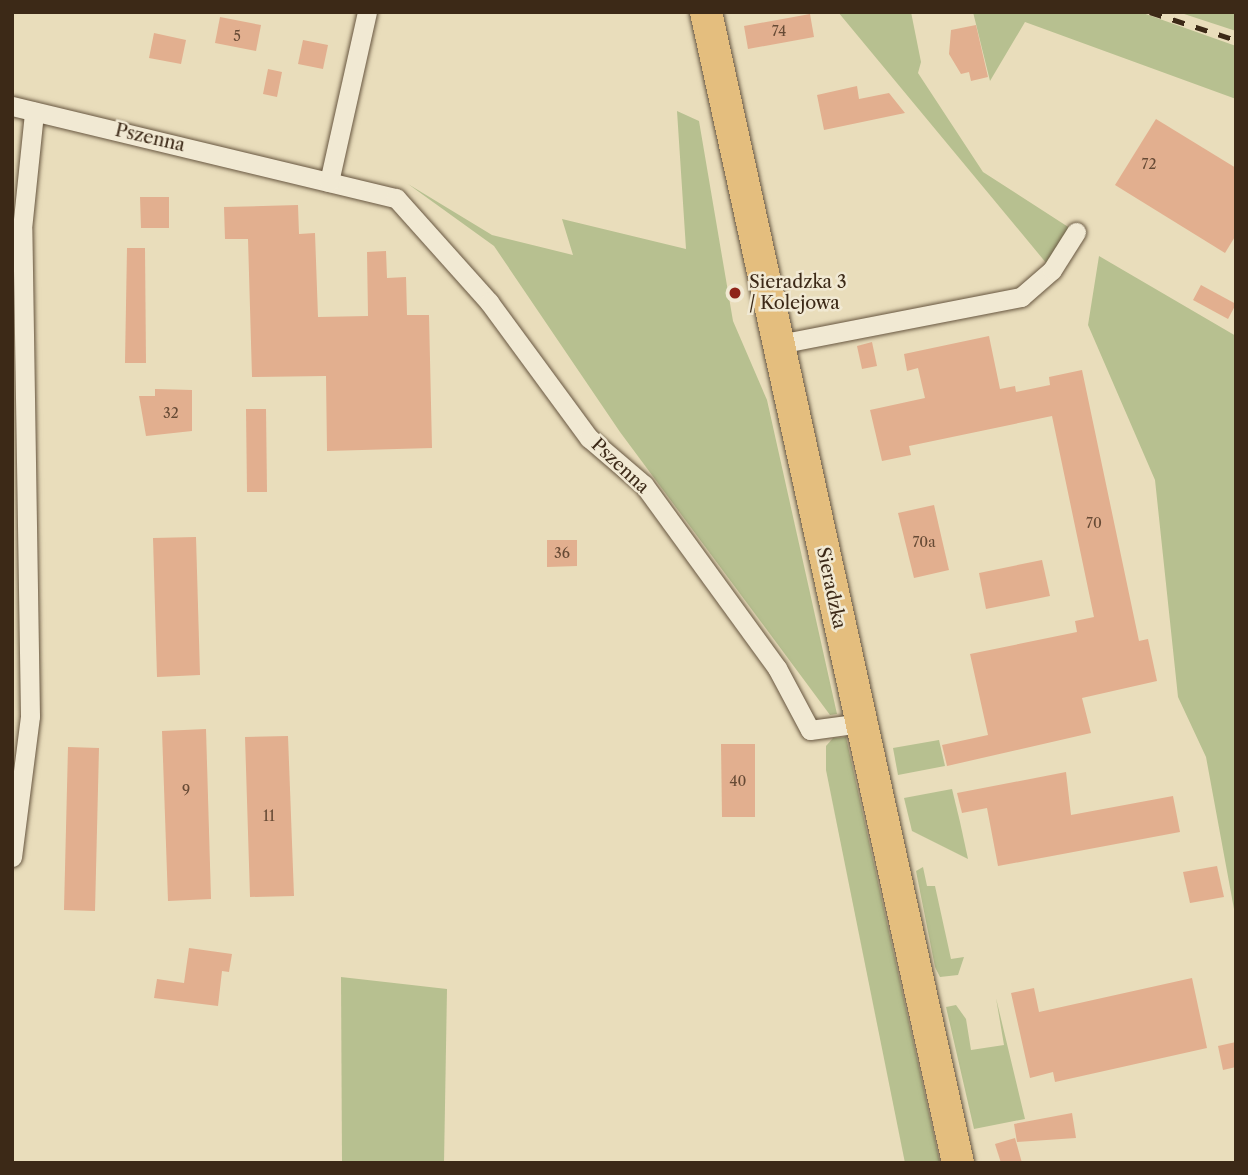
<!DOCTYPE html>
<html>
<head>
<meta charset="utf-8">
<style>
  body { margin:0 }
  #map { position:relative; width:1248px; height:1175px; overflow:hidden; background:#e9ddbb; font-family:"Libre Caslon Text",serif }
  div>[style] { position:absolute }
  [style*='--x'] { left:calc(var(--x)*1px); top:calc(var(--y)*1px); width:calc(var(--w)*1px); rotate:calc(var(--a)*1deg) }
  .green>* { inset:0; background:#b7c090 }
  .building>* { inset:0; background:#e2af8f }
  .roads { filter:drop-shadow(0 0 2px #675640) drop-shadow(0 0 2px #675640) }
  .minor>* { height:19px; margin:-9.5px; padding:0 9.5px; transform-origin:9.5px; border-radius:9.5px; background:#f1e9d3 }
  .primary>* { height:32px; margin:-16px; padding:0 16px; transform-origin:16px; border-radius:16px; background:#e4be7e }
  .rail>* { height:5px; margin-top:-2.5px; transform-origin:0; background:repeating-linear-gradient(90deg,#3c2917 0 12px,transparent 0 24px) }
  .dots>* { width:19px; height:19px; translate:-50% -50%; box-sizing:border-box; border:4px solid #f1e9d3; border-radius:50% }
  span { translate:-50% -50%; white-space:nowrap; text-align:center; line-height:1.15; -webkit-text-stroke:5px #f1e9d3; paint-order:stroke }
  .number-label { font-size:14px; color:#664a35 }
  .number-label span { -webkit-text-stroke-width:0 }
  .street-label { font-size:18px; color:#3c2917 }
  .poi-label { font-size:18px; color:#3c2917 }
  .left { translate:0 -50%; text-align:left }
  .frame { position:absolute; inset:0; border:14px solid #3c2917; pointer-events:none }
</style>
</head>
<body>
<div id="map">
  <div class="green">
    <i style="clip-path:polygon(838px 12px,911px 12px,921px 62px,918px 73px,983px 172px,1076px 232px,1052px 270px)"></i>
    <i style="clip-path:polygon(973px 12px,1140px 12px,1236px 46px,1236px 99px,1025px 22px,990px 81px)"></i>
    <i style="clip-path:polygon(1178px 12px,1236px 12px,1236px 31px)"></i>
    <i style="clip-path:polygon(677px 111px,699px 121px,733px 321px,767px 400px,837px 714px,830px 715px,620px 432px,494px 246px,408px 184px,492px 235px,573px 255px,562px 219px,686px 249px)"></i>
    <i style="clip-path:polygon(1099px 256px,1236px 336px,1236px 920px,1206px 757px,1178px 697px,1155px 480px,1088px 325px)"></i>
    <i style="clip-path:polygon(846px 737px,940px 1163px,905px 1163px,826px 770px,826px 746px,833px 738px)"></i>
    <i style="clip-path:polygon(939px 740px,945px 766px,898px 775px,893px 748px)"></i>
    <i style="clip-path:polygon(952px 789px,960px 822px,968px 859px,912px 831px,904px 798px)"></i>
    <i style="clip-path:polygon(923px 867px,927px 886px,935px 886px,951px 959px,964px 957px,958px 975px,940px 977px,935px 967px,916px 871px)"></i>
    <i style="clip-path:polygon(341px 977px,447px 989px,444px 1163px,342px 1161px)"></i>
    <i style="clip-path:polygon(996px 998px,1025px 1119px,974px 1129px,946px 1007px,956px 1005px,966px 1019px,971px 1050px,1004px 1045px)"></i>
  </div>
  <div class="building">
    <i style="clip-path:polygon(810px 14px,814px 37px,748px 49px,744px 26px)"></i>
    <i style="clip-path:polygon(220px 17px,261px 25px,256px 51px,215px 43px)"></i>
    <i style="clip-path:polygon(976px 25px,988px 77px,971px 81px,969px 72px,961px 74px,949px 54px,951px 30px)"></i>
    <i style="clip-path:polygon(154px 33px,186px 40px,181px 64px,149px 58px)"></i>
    <i style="clip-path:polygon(303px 40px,328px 45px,323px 69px,298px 64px)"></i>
    <i style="clip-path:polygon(268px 69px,282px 72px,277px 97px,263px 94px)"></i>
    <i style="clip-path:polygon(857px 86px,859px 99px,889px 93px,905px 113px,824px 130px,817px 95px)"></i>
    <i style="clip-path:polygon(1156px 119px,1236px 168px,1236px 235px,1225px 253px,1115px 185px)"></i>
    <i style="clip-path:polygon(140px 197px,169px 197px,169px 228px,141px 228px)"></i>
    <i style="clip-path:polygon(298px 205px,299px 234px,315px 233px,318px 317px,368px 316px,367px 252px,386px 251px,387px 278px,406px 277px,407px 315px,429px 315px,432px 448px,327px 451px,326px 376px,252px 377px,248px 239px,225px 239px,224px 207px)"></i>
    <i style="clip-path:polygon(127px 248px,145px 248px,146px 363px,125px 363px)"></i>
    <i style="clip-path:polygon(1201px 285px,1236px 304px,1228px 319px,1193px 300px)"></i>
    <i style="clip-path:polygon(989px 336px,1000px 389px,1015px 386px,1016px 392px,1050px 385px,1049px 377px,1082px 370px,1139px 641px,1148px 639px,1157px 681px,1082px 698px,1091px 733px,947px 766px,942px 745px,988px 735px,970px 654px,1077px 632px,1075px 621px,1094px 617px,1052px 416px,909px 446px,911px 455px,882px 461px,870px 410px,925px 398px,918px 368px,907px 371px,904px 354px)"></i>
    <i style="clip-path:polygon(872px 342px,877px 366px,862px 369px,857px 346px)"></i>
    <i style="clip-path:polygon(155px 389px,192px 390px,192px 431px,146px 436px,139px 396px,155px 396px)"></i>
    <i style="clip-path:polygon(246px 409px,266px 409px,267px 492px,247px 492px)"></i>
    <i style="clip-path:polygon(934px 505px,949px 570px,914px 578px,898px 513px)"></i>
    <i style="clip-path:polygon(196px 537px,200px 675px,157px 677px,153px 538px)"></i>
    <i style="clip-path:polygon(547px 540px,577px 540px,577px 566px,547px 567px)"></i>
    <i style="clip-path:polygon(1042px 560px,1050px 596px,986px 609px,979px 573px)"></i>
    <i style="clip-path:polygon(206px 729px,211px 899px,168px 901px,162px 731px)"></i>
    <i style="clip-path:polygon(288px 736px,294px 896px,250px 897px,245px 737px)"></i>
    <i style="clip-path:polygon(721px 744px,755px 744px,755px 817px,722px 817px)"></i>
    <i style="clip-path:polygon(68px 747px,99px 748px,95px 911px,64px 910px)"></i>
    <i style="clip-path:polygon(1066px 772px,1071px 815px,1173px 796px,1180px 832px,998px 866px,987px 808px,962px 813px,957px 793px)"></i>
    <i style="clip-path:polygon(1217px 866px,1224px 897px,1190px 903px,1183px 872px)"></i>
    <i style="clip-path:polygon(189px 948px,232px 954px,229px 972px,222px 971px,218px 1006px,154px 998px,157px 979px,184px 983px)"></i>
    <i style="clip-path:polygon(1192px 978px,1207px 1048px,1055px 1082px,1053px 1072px,1030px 1078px,1011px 993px,1034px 988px,1039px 1012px)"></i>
    <i style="clip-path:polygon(1236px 1042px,1236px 1067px,1223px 1070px,1218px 1046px)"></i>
    <i style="clip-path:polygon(1072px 1113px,1076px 1138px,1017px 1142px,1014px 1124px)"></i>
    <i style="clip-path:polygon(1015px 1138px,1022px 1163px,1001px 1163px,995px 1144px)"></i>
  </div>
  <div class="roads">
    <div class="minor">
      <i style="--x:12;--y:106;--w:395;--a:13.5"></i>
      <i style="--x:396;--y:198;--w:140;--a:48.2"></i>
      <i style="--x:489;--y:302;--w:169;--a:53.7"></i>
      <i style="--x:589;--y:438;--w:72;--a:40.5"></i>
      <i style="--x:644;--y:485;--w:226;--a:54"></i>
      <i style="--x:777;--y:668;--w:70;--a:62"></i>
      <i style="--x:810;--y:730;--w:51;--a:-7.8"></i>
      <i style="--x:329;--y:182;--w:174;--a:-77.4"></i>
      <i style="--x:779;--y:344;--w:247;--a:-11"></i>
      <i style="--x:1021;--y:297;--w:41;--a:-41.1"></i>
      <i style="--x:1052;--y:270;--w:45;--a:-57.7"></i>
      <i style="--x:12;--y:857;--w:142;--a:-82.7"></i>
      <i style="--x:30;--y:716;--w:487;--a:-90.9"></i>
      <i style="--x:22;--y:229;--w:118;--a:-84.1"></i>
    </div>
    <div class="primary">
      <i style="--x:706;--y:12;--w:1178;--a:77.65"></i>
    </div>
  </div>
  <div class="rail">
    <i style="--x:1150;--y:12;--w:90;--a:18"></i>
  </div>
  <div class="dots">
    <i style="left:735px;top:293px;background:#8f2418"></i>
  </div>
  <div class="number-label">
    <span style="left:779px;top:31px">74</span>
    <span style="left:237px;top:36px">5</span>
    <span style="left:1149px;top:164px">72</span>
    <span style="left:171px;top:413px">32</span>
    <span style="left:1094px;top:523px">70</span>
    <span style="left:924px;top:542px">70a</span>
    <span style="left:562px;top:553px">36</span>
    <span style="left:738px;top:781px">40</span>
    <span style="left:186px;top:790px">9</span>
    <span style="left:269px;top:816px">11</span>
  </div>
  <div class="street-label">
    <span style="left:150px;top:138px;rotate:13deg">Pszenna</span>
    <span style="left:620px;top:466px;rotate:43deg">Pszenna</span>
    <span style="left:831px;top:588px;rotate:78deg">Sieradzka</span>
  </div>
  <div class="poi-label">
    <span class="left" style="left:749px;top:293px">Sieradzka 3<br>/ Kolejowa</span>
  </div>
  <div class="frame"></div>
</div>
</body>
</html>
